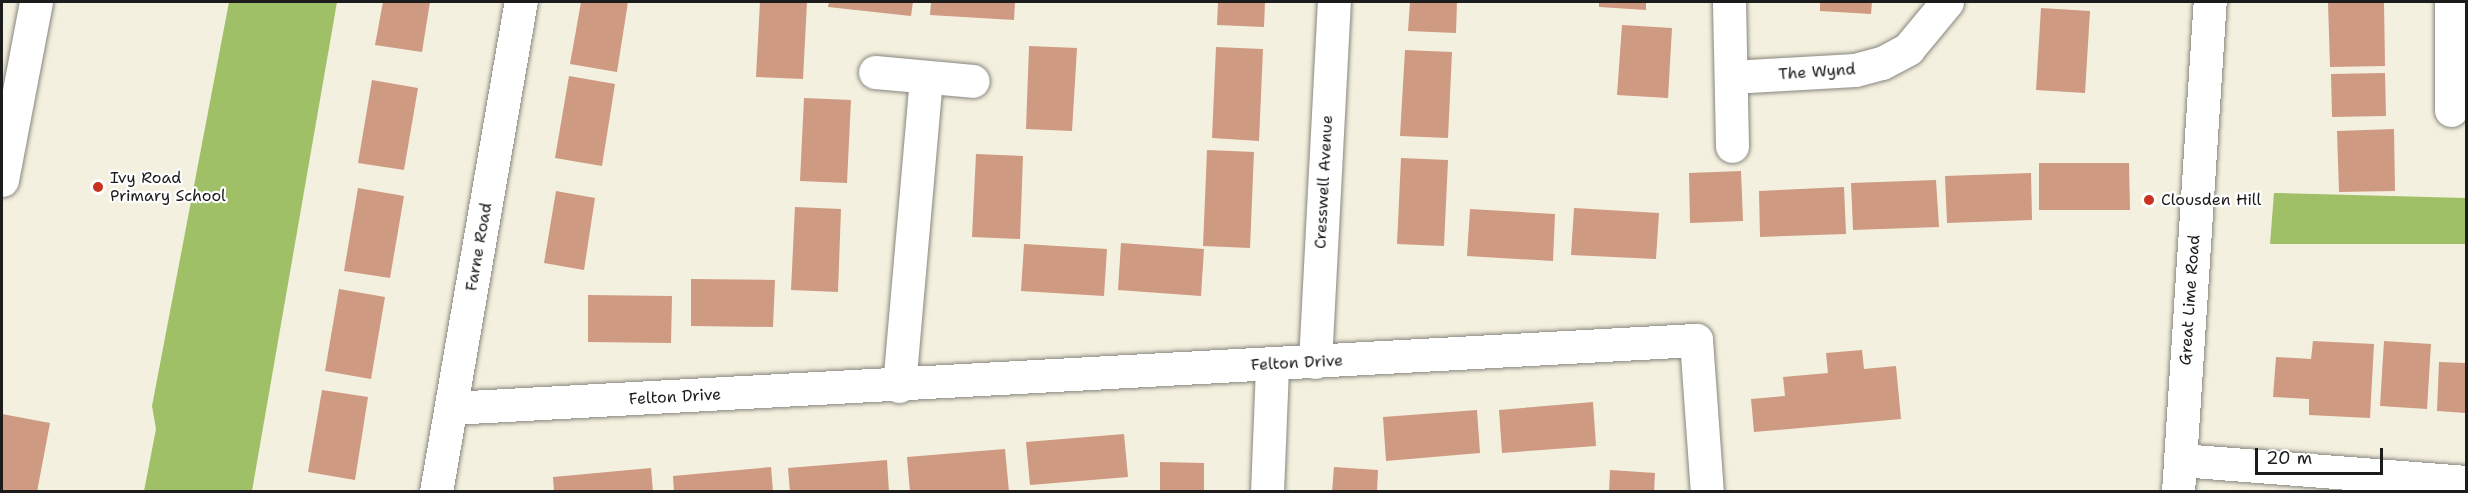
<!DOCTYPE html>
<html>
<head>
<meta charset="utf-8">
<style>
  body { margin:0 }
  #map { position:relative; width:2468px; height:493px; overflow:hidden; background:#f4f0df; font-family:"Shantell Sans",sans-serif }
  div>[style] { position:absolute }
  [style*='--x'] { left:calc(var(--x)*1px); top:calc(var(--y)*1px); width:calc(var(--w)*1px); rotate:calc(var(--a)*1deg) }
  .green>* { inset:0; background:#a0c068 }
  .building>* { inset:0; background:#ce9a82 }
  .roads { filter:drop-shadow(0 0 2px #88867e) drop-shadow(0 0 2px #88867e) }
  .minor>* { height:33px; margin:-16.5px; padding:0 16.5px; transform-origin:16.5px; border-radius:16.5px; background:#fff }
  .major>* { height:33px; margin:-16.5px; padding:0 16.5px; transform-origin:16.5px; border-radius:16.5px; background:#fff }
  .dots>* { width:16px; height:16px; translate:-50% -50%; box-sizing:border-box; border:3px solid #fff; border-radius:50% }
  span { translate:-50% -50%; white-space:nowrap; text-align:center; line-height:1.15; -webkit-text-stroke:4.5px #fff; paint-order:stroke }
  .street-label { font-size:16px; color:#1c1c1c }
  .poi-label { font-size:16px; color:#1c1c1c }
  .left { translate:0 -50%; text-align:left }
  .frame { position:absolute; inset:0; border:3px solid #1c1c1c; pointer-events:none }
  .scale { position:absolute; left:2255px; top:448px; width:128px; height:27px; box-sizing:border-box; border:3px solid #1c1c1c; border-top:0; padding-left:8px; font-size:18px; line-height:21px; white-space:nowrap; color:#1c1c1c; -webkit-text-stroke:4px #fff; paint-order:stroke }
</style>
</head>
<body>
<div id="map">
  <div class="green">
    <i style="clip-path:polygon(229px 2px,337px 2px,252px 491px,144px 491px,156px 429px,152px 406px)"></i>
    <i style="clip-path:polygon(2274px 193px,2466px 198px,2466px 244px,2270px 244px)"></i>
  </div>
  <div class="building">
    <i style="clip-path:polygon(383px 2px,430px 2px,422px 52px,375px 45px)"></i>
    <i style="clip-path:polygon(581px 2px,628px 2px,617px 72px,570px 64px)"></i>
    <i style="clip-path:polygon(760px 2px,807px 2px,803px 79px,756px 77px)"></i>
    <i style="clip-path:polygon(829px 2px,913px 2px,911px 16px,828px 7px)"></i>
    <i style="clip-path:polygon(931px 2px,1015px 2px,1014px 20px,930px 15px)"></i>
    <i style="clip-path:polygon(1218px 2px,1265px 2px,1264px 27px,1217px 25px)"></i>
    <i style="clip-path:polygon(1410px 2px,1457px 2px,1456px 33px,1408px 31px)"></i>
    <i style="clip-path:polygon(1599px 2px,1646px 2px,1646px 10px,1599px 7px)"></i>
    <i style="clip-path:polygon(1820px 2px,1872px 2px,1871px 14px,1820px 11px)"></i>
    <i style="clip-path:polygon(2328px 2px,2384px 2px,2385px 66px,2330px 67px)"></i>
    <i style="clip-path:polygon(2041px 8px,2090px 11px,2085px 93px,2036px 90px)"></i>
    <i style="clip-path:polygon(1622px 25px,1672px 28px,1668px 98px,1617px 95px)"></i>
    <i style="clip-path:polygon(1029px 46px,1077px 48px,1072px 131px,1026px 129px)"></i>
    <i style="clip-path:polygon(1216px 47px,1263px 49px,1259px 141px,1212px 138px)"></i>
    <i style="clip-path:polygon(1405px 50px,1452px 52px,1448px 138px,1400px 136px)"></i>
    <i style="clip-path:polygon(2385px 73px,2386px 116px,2332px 117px,2331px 74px)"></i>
    <i style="clip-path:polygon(569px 76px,615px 84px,602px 166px,555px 158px)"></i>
    <i style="clip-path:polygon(372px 80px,418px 88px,404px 170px,358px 163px)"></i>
    <i style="clip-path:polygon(804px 98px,851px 100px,847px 183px,800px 181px)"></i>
    <i style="clip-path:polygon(2394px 129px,2395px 191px,2339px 192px,2337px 131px)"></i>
    <i style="clip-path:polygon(1207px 150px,1254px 152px,1250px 248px,1203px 246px)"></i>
    <i style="clip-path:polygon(976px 154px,1023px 156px,1020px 239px,972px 237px)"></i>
    <i style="clip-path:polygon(1401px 158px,1448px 160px,1444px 246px,1397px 244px)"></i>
    <i style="clip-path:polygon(2039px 163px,2129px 163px,2130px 210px,2039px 210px)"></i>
    <i style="clip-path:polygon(1741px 171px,1743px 221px,1690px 223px,1689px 173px)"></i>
    <i style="clip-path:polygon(2031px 173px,2032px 220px,1947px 223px,1945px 176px)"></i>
    <i style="clip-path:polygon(1936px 180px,1939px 227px,1853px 230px,1851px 183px)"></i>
    <i style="clip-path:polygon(1844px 187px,1846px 234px,1760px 237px,1759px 191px)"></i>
    <i style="clip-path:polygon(358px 188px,404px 196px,390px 278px,344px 271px)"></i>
    <i style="clip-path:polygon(556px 191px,595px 198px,584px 270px,544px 263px)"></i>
    <i style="clip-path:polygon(795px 207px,841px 209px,838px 292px,791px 290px)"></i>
    <i style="clip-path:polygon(1574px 208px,1659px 213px,1656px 259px,1571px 255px)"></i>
    <i style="clip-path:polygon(1470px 209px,1555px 214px,1553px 261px,1467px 256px)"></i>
    <i style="clip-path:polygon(1121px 243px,1204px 249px,1201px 296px,1118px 290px)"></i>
    <i style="clip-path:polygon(1024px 244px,1107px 249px,1104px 296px,1021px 291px)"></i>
    <i style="clip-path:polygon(691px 279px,775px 280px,773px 327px,691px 326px)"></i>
    <i style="clip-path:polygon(339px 289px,385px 297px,371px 379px,325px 371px)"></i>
    <i style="clip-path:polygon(588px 295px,672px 296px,671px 343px,588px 342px)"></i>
    <i style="clip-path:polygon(2313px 341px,2374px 344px,2370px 418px,2309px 415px,2309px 399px,2273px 397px,2276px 357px,2311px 359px)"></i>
    <i style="clip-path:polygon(2384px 341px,2431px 344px,2427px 409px,2380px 406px)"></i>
    <i style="clip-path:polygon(1862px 350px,1864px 369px,1896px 366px,1901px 419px,1754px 432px,1751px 399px,1785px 396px,1783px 377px,1828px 373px,1826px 353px)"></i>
    <i style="clip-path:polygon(2439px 362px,2466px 363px,2466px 413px,2437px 411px)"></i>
    <i style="clip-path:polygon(322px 390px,368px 397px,355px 480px,308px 472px)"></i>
    <i style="clip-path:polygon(1593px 402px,1596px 446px,1502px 453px,1499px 410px)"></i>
    <i style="clip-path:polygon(1477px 410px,1480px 453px,1386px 461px,1383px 417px)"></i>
    <i style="clip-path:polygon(2px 414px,50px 423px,37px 492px,2px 492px)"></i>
    <i style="clip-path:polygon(1124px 434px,1128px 477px,1030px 485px,1026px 442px)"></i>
    <i style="clip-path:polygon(1005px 449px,1009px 492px,910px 492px,907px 457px)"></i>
    <i style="clip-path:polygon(887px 460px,889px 492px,790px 492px,788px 468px)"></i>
    <i style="clip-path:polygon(1160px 462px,1204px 463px,1204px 492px,1160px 492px)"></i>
    <i style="clip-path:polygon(771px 467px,773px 492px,674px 492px,673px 476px)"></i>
    <i style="clip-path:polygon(1334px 467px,1378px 470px,1377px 492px,1332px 492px)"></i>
    <i style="clip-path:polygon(651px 468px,653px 492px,554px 492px,553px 477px)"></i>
    <i style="clip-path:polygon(1610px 470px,1655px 473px,1654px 492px,1609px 492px)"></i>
  </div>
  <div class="roads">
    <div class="minor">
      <i style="--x:1729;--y:2;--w:144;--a:88.8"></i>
      <i style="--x:875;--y:72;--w:98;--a:5.2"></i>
      <i style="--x:1731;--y:77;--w:124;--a:-3.2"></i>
      <i style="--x:1855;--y:70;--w:28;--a:-15"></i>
      <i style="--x:1882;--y:63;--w:30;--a:-28"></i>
      <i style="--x:1908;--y:49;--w:61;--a:-50.3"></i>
      <i style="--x:2451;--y:110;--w:108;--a:-90"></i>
      <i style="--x:2;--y:180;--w:181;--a:-79.2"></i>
      <i style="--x:1315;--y:362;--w:361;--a:-87"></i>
      <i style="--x:899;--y:386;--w:310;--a:-85"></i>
      <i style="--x:451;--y:408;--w:1247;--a:-3.13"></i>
      <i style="--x:1696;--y:340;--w:152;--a:85.9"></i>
      <i style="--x:2180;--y:460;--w:287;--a:4.4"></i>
      <i style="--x:436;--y:492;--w:497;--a:-80.2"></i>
      <i style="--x:1267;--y:492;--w:127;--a:-87.7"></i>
    </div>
    <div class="major">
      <i style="--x:2178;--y:492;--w:491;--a:-86.3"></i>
    </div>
  </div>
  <div class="dots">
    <i style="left:98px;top:187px;background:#c8321e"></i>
    <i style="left:2149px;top:200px;background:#c8321e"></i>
  </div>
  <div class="street-label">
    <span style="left:1817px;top:72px;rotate:-4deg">The Wynd</span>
    <span style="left:1324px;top:182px;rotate:-87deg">Cresswell Avenue</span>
    <span style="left:479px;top:247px;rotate:-80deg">Farne Road</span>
    <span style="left:2190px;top:300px;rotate:-86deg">Great Lime Road</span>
    <span style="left:1297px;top:363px;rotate:-3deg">Felton Drive</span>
    <span style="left:675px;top:397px;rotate:-3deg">Felton Drive</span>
  </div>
  <div class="poi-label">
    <span class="left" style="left:110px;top:187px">Ivy Road<br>Primary School</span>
    <span class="left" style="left:2161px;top:200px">Clousden Hill</span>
  </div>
  <div class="frame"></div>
  <div class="scale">20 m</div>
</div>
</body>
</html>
